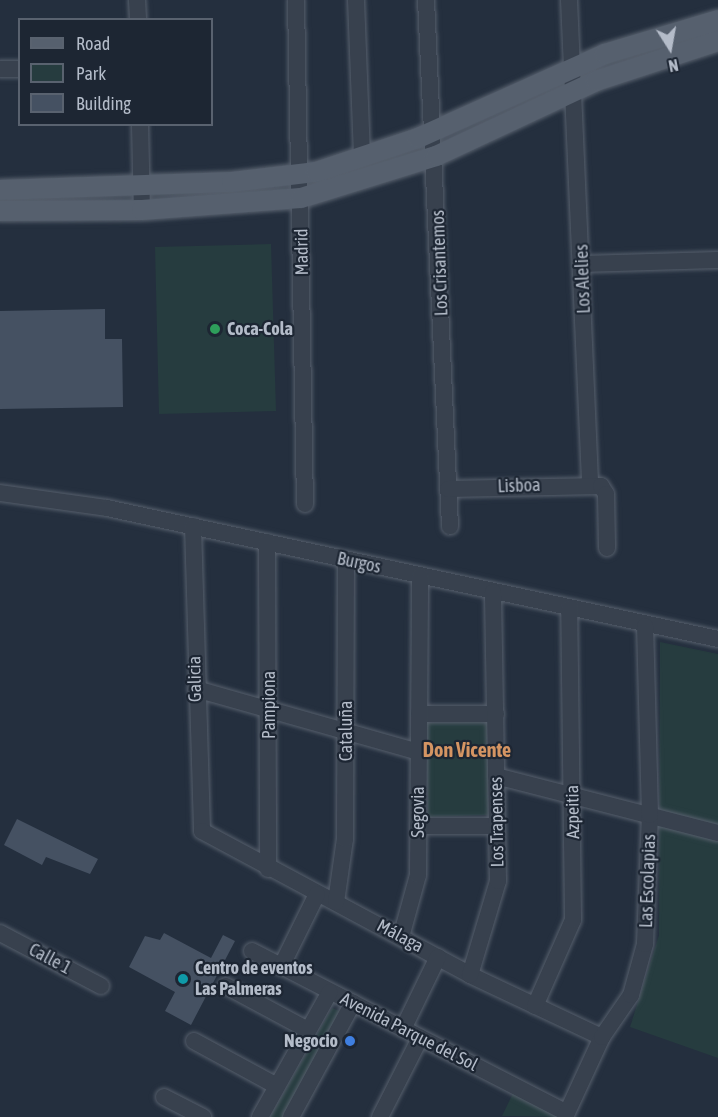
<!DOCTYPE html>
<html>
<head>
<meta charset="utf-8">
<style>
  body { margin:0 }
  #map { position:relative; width:718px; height:1117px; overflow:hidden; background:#242f3e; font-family:"Asap Condensed",sans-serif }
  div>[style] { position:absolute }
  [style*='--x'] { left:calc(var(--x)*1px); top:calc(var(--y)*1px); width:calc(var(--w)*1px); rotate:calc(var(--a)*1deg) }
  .green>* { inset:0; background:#263c3f }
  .building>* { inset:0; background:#455162 }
  .roads { filter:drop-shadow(0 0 2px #565f6c) drop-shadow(0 0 2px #565f6c) }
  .minor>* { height:16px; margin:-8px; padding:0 8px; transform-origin:8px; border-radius:8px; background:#38414e }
  .major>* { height:20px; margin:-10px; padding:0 10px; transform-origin:10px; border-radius:10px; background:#56606e }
  .dots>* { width:16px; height:16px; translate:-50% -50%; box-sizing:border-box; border:3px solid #1d2633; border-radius:50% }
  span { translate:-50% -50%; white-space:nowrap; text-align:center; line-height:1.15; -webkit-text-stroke:4.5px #1d2633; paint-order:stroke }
  .street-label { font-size:18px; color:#b4bcc9 }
  .poi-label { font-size:18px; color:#b4bcc9; font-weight:700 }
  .left { translate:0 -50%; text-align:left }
  .right { translate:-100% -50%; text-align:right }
  .neighbourhood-label { font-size:20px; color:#d59563; font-weight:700 }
  .legend { position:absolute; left:18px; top:18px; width:195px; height:108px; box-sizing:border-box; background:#1d2633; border:2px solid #59626f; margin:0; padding:8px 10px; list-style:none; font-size:18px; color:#b4bcc9 }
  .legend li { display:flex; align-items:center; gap:12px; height:30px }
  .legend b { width:30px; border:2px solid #59626f }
  .north { position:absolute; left:640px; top:18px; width:60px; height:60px; -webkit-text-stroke:4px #1d2633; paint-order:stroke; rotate:169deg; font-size:16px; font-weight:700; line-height:24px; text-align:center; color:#b4bcc9 }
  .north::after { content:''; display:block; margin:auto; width:21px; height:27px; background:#b4bcc9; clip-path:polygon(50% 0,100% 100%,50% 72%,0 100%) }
</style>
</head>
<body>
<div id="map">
  <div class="green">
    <i style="clip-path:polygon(271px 244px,276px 411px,159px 414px,155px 247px)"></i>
    <i style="clip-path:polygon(660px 642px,718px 654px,718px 1058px,630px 1027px,659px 935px)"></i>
    <i style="clip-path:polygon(488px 722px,489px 815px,428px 817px,426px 723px)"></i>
    <i style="clip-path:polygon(332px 1008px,344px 1013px,287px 1117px,270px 1117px)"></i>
    <i style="clip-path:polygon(516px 1087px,565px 1117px,502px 1116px)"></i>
  </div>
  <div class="building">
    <i style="clip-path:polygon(105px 309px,105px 339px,122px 339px,123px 407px,0 409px,0 311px)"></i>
    <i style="clip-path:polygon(17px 819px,98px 859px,90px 874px,46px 857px,42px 865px,4px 845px)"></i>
    <i style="clip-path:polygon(164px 933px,211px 958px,223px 935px,235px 941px,191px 1025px,165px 1011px,175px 992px,129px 967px,145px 936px,160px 940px)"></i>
  </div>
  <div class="roads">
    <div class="minor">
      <i style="--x:137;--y:0;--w:20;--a:87"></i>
      <i style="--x:296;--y:0;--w:504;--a:88.98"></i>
      <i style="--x:356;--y:0;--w:157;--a:87.8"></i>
      <i style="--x:426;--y:0;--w:527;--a:87.39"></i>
      <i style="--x:569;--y:0;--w:484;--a:87.5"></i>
      <i style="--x:0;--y:69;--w:20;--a:0"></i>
      <i style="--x:140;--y:124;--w:86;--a:88.7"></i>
      <i style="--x:582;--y:264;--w:136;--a:-1.7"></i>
      <i style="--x:448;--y:489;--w:153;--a:-1.1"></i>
      <i style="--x:601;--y:486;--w:9;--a:58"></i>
      <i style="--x:606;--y:494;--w:54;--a:88.9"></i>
      <i style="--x:0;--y:493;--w:108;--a:8"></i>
      <i style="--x:107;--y:508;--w:625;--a:12.1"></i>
      <i style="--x:193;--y:526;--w:305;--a:88.3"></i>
      <i style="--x:202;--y:831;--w:304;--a:28.2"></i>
      <i style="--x:470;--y:975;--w:146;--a:25.2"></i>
      <i style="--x:267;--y:542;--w:327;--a:89.8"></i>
      <i style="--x:196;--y:689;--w:231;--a:15.8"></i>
      <i style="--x:419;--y:714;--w:77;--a:0"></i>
      <i style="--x:496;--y:776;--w:229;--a:14.4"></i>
      <i style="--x:418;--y:826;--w:79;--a:0"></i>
      <i style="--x:336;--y:902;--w:64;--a:-81.9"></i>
      <i style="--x:345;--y:839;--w:279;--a:-89.8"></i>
      <i style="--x:0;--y:933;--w:114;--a:27.7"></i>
      <i style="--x:401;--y:937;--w:64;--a:-74.7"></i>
      <i style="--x:418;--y:875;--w:299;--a:-89.6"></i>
      <i style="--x:252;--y:951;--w:354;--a:27.2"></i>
      <i style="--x:281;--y:967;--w:81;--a:-63.7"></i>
      <i style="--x:470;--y:975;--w:98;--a:-73.4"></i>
      <i style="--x:498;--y:881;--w:289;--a:-91"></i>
      <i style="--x:226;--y:986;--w:93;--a:28.2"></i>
      <i style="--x:535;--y:1006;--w:94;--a:-66.2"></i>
      <i style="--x:573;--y:920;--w:312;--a:-90.7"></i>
      <i style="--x:403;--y:1029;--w:80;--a:-64.1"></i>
      <i style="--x:194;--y:1041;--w:94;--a:28.5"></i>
      <i style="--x:164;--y:1097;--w:44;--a:27.1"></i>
      <i style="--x:260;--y:1117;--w:143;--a:-60.8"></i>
      <i style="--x:291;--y:1117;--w:130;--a:-61.5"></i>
      <i style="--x:380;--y:1117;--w:89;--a:-63.1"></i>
      <i style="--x:565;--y:1117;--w:88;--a:-65.2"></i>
      <i style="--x:602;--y:1037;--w:51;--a:-55.4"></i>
      <i style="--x:631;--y:995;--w:53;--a:-74.6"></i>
      <i style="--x:645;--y:944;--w:129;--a:-87.8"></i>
      <i style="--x:650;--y:815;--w:189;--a:-91.5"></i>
    </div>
    <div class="major">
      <i style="--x:0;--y:190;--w:232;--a:-2"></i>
      <i style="--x:232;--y:182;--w:85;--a:-6.8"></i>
      <i style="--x:316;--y:172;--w:108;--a:-18.4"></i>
      <i style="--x:418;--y:138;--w:205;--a:-24.2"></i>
      <i style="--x:605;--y:54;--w:118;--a:-16.7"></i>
      <i style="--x:0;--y:211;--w:142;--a:-0.4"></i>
      <i style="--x:142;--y:210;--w:159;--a:-4.3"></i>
      <i style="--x:301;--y:198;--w:141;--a:-17.3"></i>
      <i style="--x:436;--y:156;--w:177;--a:-25.1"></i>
      <i style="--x:596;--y:81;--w:128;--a:-18.2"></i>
    </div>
  </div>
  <div class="dots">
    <i style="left:215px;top:329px;background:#2e9e5b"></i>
    <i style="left:183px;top:979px;background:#0f9aa8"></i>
    <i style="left:350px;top:1041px;background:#3f7fe0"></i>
  </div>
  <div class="street-label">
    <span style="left:302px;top:252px;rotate:-91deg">Madrid</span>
    <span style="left:440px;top:263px;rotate:-92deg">Los Crisantemos</span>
    <span style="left:583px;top:279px;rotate:-92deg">Los Alelies</span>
    <span style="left:519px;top:486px;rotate:-2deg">Lisboa</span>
    <span style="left:359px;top:563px;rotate:12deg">Burgos</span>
    <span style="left:195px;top:679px;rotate:-91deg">Galicia</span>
    <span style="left:269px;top:705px;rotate:-90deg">Pampiona</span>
    <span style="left:346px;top:731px;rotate:-90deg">Cataluña</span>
    <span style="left:418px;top:812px;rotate:-90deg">Segovia</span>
    <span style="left:573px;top:812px;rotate:-91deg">Azpeitia</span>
    <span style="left:497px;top:822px;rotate:-91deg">Los Trapenses</span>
    <span style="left:648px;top:881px;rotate:-88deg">Las Escolapias</span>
    <span style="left:400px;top:936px;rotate:28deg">Málaga</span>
    <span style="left:50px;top:959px;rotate:28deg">Calle 1</span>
    <span style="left:409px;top:1032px;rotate:27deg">Avenida Parque del Sol</span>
  </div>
  <div class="poi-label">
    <span class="left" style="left:227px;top:329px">Coca-Cola</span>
    <span class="left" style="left:195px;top:979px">Centro de eventos<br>Las Palmeras</span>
    <span class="right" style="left:338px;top:1041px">Negocio</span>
  </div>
  <div class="neighbourhood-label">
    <span style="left:467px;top:749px">Don Vicente</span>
  </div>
  <ul class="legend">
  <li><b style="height:8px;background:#56606e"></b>Road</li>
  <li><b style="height:16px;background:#263c3f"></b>Park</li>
  <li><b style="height:16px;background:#455162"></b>Building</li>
  </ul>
  <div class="north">N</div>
</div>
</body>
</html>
